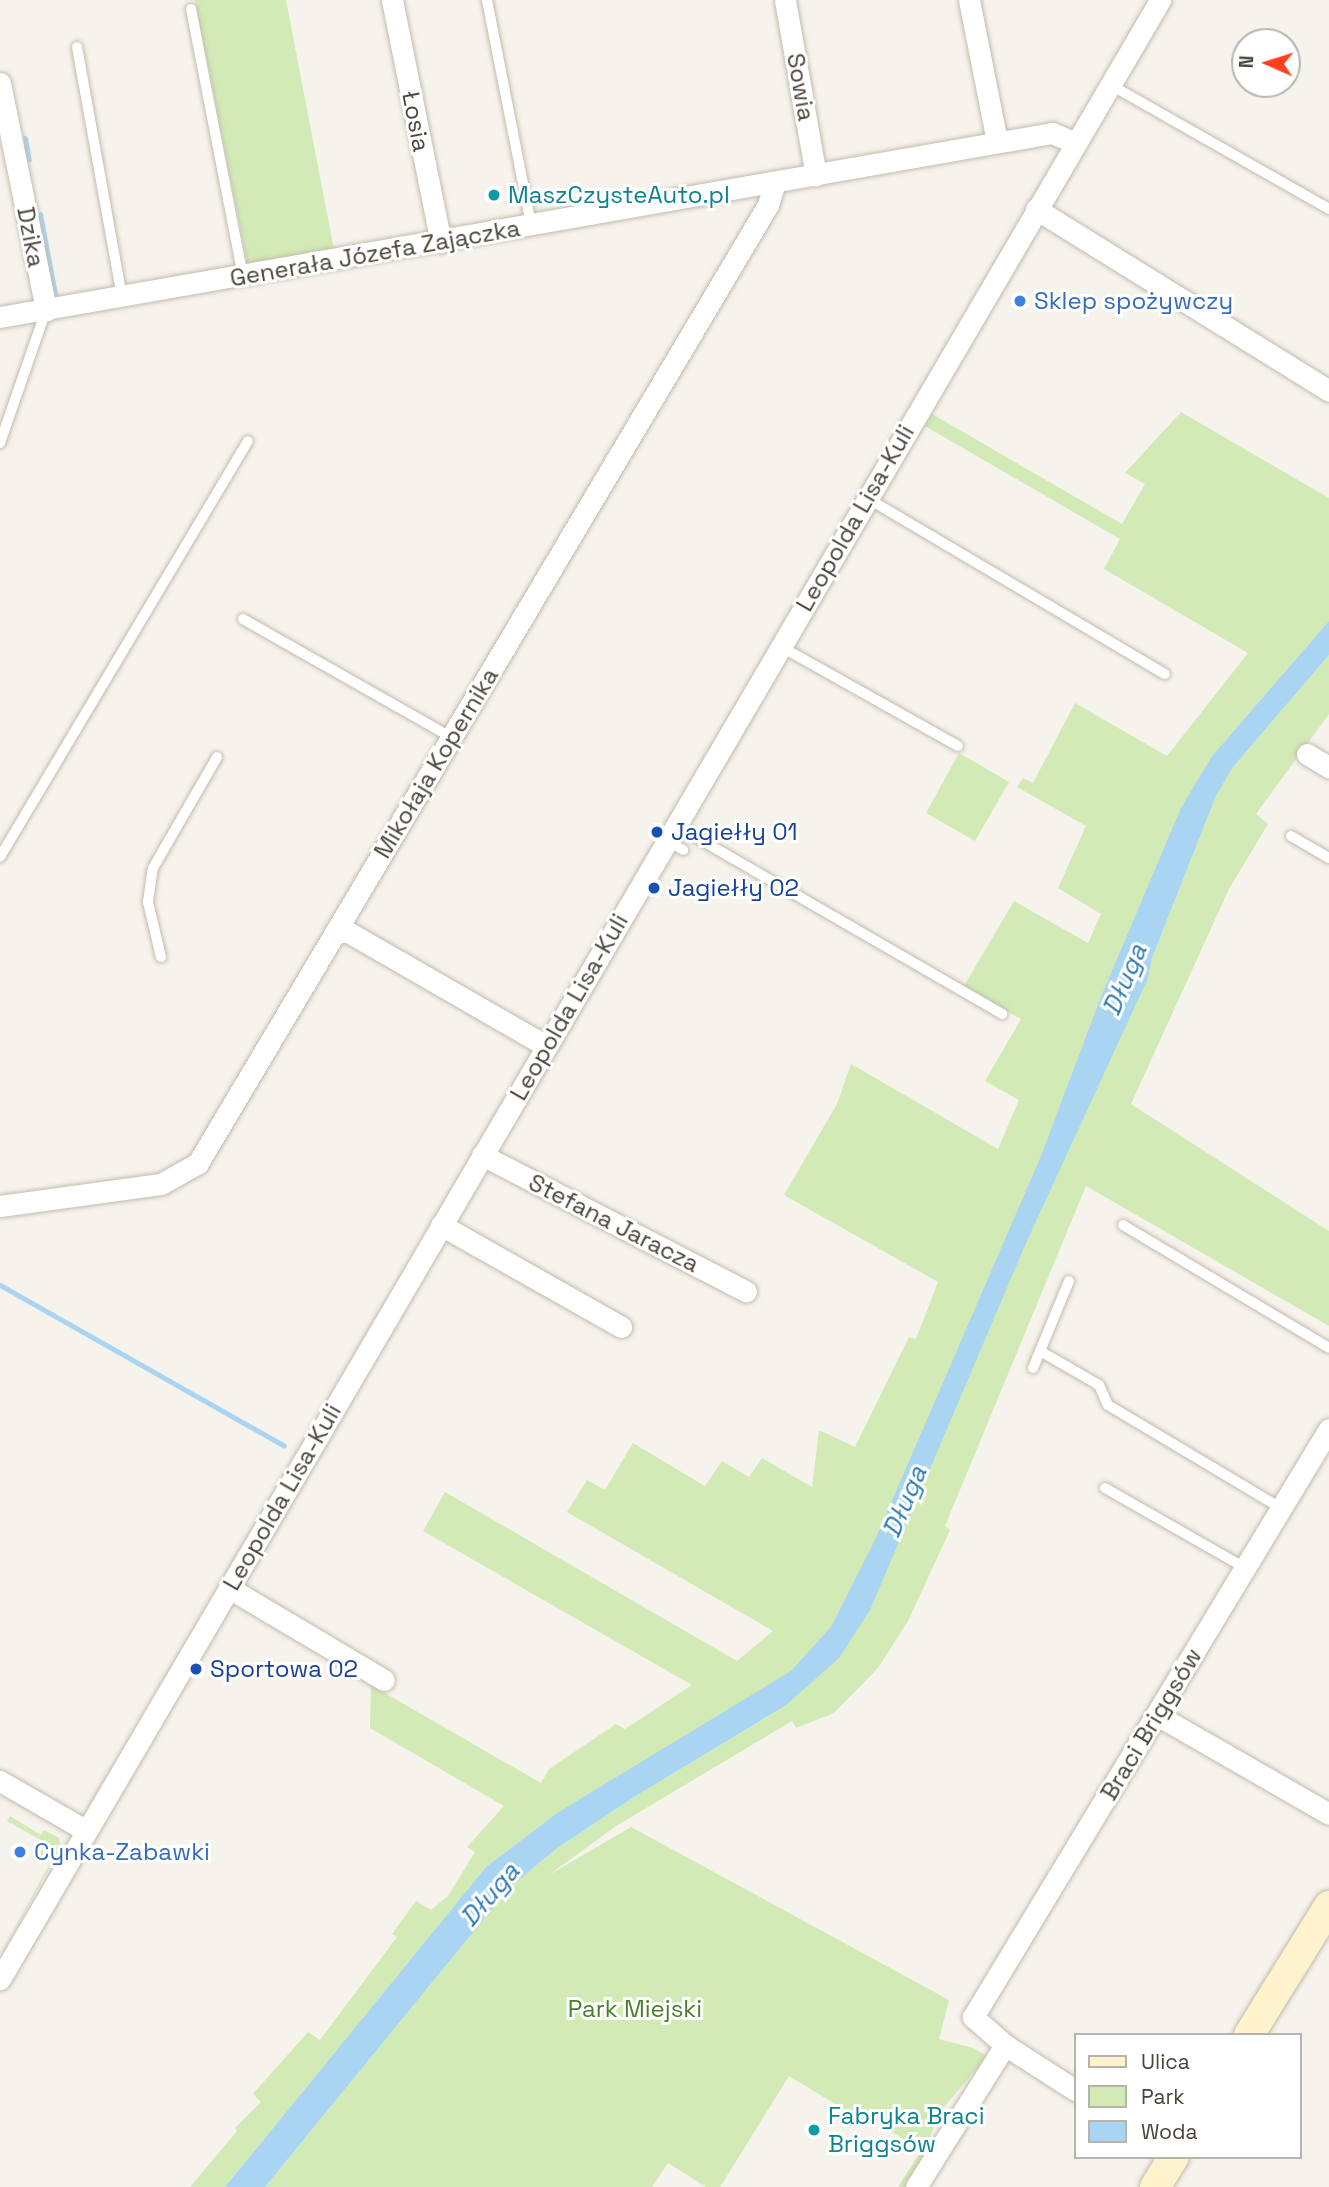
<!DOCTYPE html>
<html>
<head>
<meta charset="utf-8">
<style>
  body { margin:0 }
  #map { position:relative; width:1329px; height:2187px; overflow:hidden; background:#f6f3ec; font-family:"Space Grotesk",sans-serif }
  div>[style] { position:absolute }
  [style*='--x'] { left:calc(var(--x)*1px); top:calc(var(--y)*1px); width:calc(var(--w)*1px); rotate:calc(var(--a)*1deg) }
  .green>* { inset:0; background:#d2eab5 }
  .water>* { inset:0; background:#a9d4f2 }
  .stream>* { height:5px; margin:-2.5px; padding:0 2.5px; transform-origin:2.5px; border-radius:2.5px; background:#a9d4f2 }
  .roads { filter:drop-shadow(0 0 2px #c2bbae) drop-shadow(0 0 2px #c2bbae) }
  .lane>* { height:10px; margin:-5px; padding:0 5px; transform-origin:5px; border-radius:5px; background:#fff }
  .street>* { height:21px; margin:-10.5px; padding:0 10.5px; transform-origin:10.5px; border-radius:10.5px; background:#fff }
  .secondary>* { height:30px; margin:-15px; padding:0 15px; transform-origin:15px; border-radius:15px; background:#fff3cd }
  .dots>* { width:19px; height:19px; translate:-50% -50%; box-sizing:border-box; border:4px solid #fff; border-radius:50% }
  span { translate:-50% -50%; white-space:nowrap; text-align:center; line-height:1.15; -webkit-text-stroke:6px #fff; paint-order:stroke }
  .street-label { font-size:24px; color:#4b4439 }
  .culture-label { font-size:24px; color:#0d838f }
  .left { translate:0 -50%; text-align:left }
  .shop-label { font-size:24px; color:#366cbe }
  .transit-label { font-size:24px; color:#164399 }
  .park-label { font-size:24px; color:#4a7f2a }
  .water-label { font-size:26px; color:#2e7ab2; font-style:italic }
  .legend { position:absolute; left:1074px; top:2033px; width:228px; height:126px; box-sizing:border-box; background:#fff; border:2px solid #b7b4b0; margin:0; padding:9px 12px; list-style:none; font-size:21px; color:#4b4439 }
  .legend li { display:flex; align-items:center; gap:14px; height:35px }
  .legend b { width:35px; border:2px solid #b7b4b0 }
  .north { position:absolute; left:1231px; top:28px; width:70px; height:70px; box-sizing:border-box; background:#fff; border:2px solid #b7b4b0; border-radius:50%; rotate:273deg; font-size:19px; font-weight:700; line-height:28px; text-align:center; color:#4b4439 }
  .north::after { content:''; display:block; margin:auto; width:24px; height:32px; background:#fc3f1d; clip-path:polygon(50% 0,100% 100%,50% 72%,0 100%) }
</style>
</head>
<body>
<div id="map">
  <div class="green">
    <i style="clip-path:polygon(195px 0,286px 0,334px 250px,248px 266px)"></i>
    <i style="clip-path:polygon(1181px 412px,1329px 498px,1329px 621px,1212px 756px,1117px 962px,1148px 978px,1152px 958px,1216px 796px,1233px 767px,1329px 655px,1329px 714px,1256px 814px,1268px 824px,1229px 889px,1131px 1104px,1329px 1231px,1329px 1326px,1086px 1186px,945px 1526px,950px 1530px,908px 1621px,878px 1668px,834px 1713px,796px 1728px,792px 1721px,616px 1826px,549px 1875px,631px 1827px,949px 2000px,939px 2039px,973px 2048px,985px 2055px,983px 2061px,939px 2113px,922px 2159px,904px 2187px,898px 2187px,921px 2151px,892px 2132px,890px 2120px,882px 2116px,873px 2127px,789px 2076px,720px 2187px,706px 2187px,668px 2163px,652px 2187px,265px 2187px,510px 1887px,556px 1849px,634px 1797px,784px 1707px,773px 1684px,557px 1813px,486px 1867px,225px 2187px,190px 2187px,237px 2131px,235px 2128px,261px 2102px,253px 2094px,308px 2032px,320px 2040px,397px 1937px,392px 1934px,416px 1901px,431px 1910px,448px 1896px,475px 1852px,467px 1847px,504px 1806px,370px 1728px,371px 1685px,541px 1783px,549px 1769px,616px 1724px,625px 1729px,692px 1685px,423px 1531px,445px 1492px,737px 1661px,773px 1631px,567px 1512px,587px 1480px,605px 1490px,633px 1443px,705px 1486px,722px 1461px,749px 1477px,762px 1458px,812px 1487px,819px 1430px,855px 1447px,909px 1337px,916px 1339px,938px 1282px,784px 1195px,837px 1104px,851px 1064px,998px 1149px,1019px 1100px,985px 1081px,1021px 1019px,964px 986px,1014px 901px,1088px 943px,1101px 914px,1058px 888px,1086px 826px,1017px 787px,1023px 778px,1033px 783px,1075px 703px,1167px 756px,1248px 653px,1104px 569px,1120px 539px,925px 426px,932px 414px,1122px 524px,1145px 484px,1125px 473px)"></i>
    <i style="clip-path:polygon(959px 753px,1009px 782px,975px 841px,926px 813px)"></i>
    <i style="clip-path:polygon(10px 1816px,41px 1835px,44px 1830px,59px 1838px,61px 1847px,0 1955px,51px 1862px,39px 1855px,46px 1843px,7px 1821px)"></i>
  </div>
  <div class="water">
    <i style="clip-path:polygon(1329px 621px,1329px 655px,1233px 767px,1216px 796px,1152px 958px,1148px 978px,1026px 1243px,870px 1610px,839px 1658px,785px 1706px,634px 1797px,556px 1849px,510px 1887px,265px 2187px,225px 2187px,486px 1867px,557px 1813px,791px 1671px,831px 1627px,875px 1540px,1041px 1156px,1101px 997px,1181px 808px,1212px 756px)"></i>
  </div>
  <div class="stream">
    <i style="--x:25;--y:138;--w:22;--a:80"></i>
    <i style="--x:40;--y:214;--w:81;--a:79.4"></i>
    <i style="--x:0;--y:1285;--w:326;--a:29.5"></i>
  </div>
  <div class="roads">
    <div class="lane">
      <i style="--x:487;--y:0;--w:229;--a:78.9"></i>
      <i style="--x:191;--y:9;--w:273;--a:79"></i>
      <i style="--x:77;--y:47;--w:254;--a:79.8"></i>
      <i style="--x:1109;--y:84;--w:253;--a:29.6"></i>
      <i style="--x:0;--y:443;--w:141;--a:-70.9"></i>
      <i style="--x:867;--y:498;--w:346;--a:30.6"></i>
      <i style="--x:243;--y:619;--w:239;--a:29.6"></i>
      <i style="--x:780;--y:646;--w:204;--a:29.3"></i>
      <i style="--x:675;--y:825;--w:378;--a:30"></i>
      <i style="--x:1291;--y:836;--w:44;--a:30.1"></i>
      <i style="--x:666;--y:840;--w:20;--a:30"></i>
      <i style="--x:0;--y:857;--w:484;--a:-59.2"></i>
      <i style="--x:161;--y:957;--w:57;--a:-103.3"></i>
      <i style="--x:148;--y:902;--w:34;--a:-82"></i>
      <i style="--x:153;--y:868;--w:128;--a:-60"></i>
      <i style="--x:1123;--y:1225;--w:240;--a:30.8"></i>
      <i style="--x:1040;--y:1351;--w:68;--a:30"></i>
      <i style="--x:1099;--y:1385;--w:22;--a:66"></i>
      <i style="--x:1108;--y:1405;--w:201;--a:30.8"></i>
      <i style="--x:1033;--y:1368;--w:94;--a:-67.5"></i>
      <i style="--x:1105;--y:1488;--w:161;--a:29.7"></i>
    </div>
    <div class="street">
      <i style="--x:392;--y:0;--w:247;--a:78.6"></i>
      <i style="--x:785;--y:0;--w:178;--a:80"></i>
      <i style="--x:969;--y:0;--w:145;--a:78.8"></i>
      <i style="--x:0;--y:83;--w:232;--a:78.5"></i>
      <i style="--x:1036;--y:209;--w:345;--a:31.8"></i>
      <i style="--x:0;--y:317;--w:1068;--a:-9.92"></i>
      <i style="--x:1052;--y:133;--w:25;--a:23"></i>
      <i style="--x:1307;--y:754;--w:26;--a:31"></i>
      <i style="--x:335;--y:932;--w:13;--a:0"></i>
      <i style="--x:348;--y:932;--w:228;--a:29.9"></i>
      <i style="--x:482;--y:1155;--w:297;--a:27.3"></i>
      <i style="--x:0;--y:1206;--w:162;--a:-7.8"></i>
      <i style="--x:161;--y:1184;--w:43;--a:-29.6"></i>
      <i style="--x:198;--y:1163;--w:1115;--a:-59.25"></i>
      <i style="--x:768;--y:205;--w:21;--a:-73"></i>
      <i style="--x:441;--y:1225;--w:207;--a:29.5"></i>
      <i style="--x:229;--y:1588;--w:180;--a:30.7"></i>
      <i style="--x:1157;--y:1715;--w:198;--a:29.9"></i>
      <i style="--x:0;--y:1781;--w:100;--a:29.9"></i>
      <i style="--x:0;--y:1979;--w:2294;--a:-59.62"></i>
      <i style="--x:1075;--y:2090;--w:83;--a:-147.3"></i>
      <i style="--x:1005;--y:2045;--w:43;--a:-138.8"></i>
      <i style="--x:973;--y:2017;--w:687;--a:-58.81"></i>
      <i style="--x:916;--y:2187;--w:168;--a:-57.9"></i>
    </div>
    <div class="secondary">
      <i style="--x:1249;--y:2035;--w:152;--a:-58.2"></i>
      <i style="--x:1155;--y:2187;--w:36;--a:-58"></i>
    </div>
  </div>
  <div class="dots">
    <i style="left:494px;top:195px;background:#0f9aa8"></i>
    <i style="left:1020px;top:301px;background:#3f7fe0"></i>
    <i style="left:657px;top:832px;background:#1a4fb4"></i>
    <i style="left:654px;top:888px;background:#1a4fb4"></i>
    <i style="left:196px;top:1669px;background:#1a4fb4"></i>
    <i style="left:20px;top:1852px;background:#3f7fe0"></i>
    <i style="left:814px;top:2130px;background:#0f9aa8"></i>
  </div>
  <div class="street-label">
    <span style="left:801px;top:87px;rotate:80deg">Sowia</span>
    <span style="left:416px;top:121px;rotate:79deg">Łosia</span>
    <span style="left:31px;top:237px;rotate:79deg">Dzika</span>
    <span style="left:375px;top:253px;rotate:-10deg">Generała Józefa Zajączka</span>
    <span style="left:855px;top:518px;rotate:-60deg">Leopolda Lisa-Kuli</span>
    <span style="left:436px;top:763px;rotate:-59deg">Mikołaja Kopernika</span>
    <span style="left:569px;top:1007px;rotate:-60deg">Leopolda Lisa-Kuli</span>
    <span style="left:614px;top:1223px;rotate:27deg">Stefana Jaracza</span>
    <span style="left:282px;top:1497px;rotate:-60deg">Leopolda Lisa-Kuli</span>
    <span style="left:1151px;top:1724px;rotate:-59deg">Braci Briggsów</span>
  </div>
  <div class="culture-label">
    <span class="left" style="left:508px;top:195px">MaszCzysteAuto.pl</span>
    <span class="left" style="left:828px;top:2130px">Fabryka Braci<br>Briggsów</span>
  </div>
  <div class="shop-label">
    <span class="left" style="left:1034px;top:301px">Sklep spożywczy</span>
    <span class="left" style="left:34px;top:1852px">Cynka-Zabawki</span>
  </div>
  <div class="transit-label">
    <span class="left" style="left:671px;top:832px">Jagiełły 01</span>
    <span class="left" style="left:668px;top:888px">Jagiełły 02</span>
    <span class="left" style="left:210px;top:1669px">Sportowa 02</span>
  </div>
  <div class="park-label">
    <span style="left:635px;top:2009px">Park Miejski</span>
  </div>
  <div class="water-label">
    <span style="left:1125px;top:980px;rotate:-67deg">Długa</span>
    <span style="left:905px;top:1502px;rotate:-67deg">Długa</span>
    <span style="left:490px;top:1895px;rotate:-49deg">Długa</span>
  </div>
  <ul class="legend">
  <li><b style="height:9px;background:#fff3cd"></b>Ulica</li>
  <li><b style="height:19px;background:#d2eab5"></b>Park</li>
  <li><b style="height:19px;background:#a9d4f2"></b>Woda</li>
  </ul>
  <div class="north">N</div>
</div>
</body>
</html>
